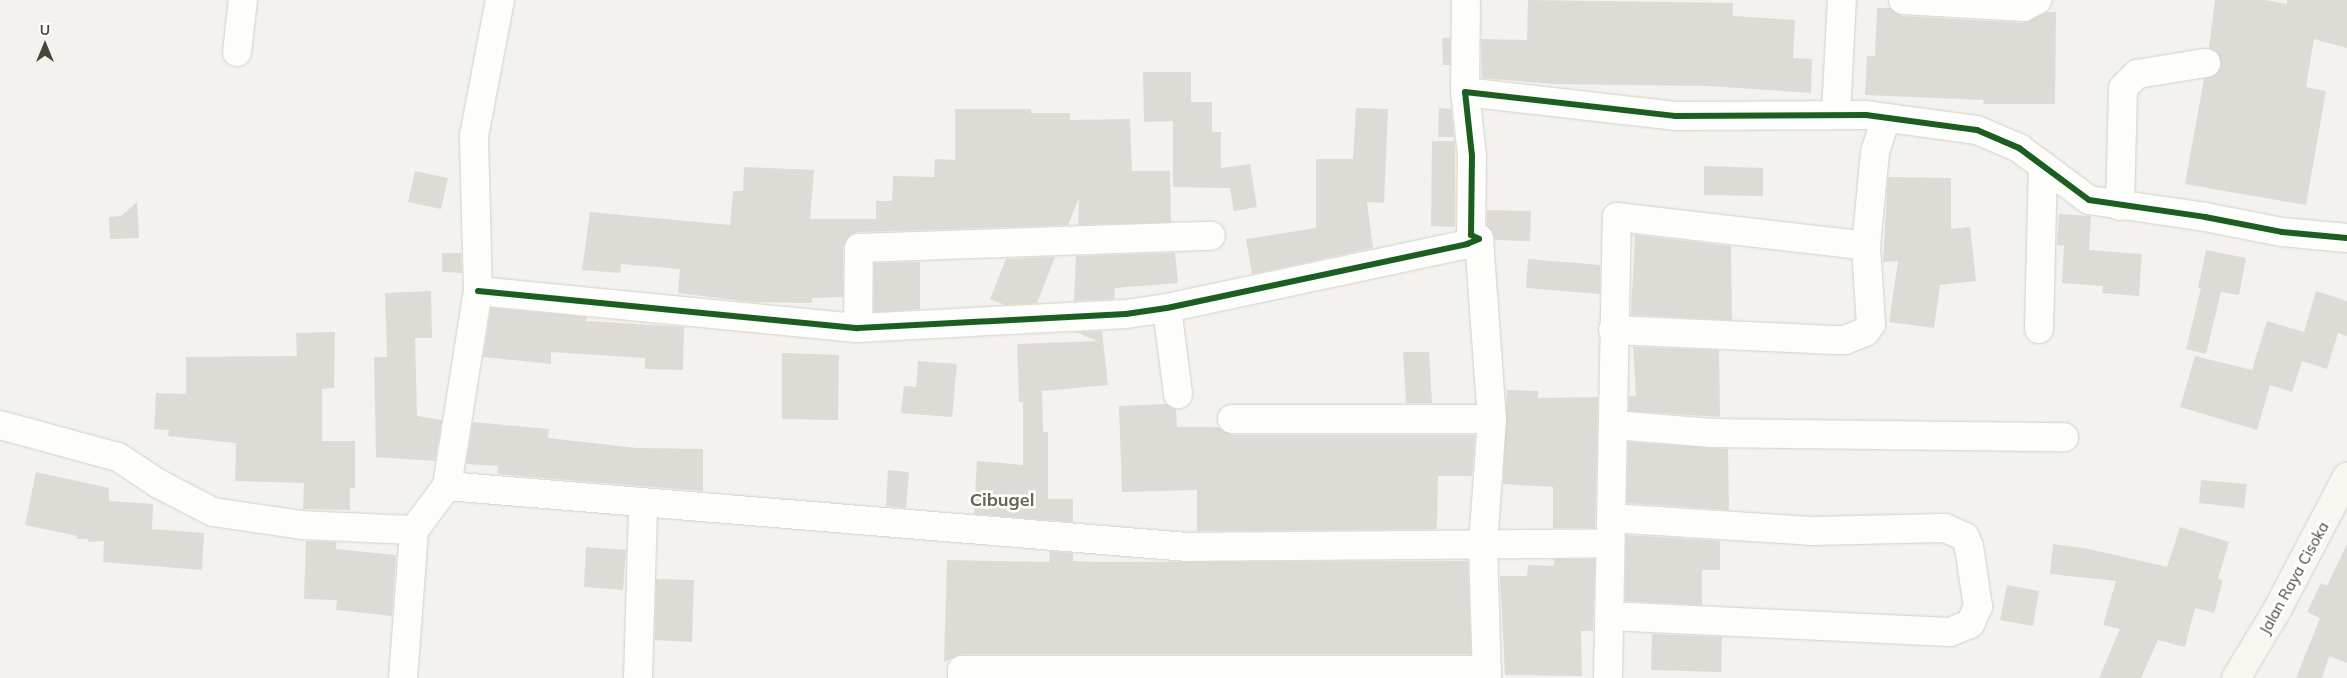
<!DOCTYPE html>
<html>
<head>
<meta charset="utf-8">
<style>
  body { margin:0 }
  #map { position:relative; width:2347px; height:678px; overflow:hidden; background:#f4f2ee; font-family:Mulish,sans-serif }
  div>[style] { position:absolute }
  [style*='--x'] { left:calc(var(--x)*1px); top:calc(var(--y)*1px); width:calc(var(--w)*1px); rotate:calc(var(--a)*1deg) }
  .building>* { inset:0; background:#dedbd6 }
  .roads { filter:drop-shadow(0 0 1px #d2d0cb) drop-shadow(0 0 1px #d2d0cb) }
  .street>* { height:28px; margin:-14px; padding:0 14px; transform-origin:14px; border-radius:14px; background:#fdfdfc }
  .secondary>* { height:28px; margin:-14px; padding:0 14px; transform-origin:14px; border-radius:14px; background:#f7f6f1 }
  .cycleway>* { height:6px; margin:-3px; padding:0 3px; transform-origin:3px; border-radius:3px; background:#1b5e20 }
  span { translate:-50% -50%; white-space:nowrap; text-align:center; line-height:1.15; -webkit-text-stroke:5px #fff; paint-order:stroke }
  .street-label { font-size:15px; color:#4b4439 }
  .quarter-label { font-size:18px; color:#6e6250; font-weight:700 }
  .north { position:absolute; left:20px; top:20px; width:50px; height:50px; -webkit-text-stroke:4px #fff; paint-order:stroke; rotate:0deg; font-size:14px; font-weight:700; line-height:20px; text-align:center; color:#4b4439 }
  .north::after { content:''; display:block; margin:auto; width:18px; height:22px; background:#4b4439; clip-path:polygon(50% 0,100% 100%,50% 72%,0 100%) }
</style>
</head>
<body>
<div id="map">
  <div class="building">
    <i style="clip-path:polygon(1528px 0,1733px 3px,1733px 16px,1795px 20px,1793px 58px,1812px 59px,1811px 93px,1709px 86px,1553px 84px,1482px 78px,1481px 39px,1527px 40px)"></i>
    <i style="clip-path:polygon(2215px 0,2265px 0,2287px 4px,2287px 0,2347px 0,2347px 48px,2314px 39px,2306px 87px,2326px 91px,2306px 205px,2185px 184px,2204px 79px,2215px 75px,2221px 68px,2218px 54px,2209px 48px)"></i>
    <i style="clip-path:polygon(1877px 8px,1890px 8px,1902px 16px,2023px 23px,2047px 12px,2056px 12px,2055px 104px,1983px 104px,1984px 100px,1865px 95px,1867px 56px,1875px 56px)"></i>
    <i style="clip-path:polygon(1442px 38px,1450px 38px,1450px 65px,1443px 65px)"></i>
    <i style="clip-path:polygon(1143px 72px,1191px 72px,1191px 102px,1212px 102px,1212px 132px,1221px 132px,1221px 168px,1250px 164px,1257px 207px,1234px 211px,1230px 188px,1173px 187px,1173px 121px,1144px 122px)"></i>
    <i style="clip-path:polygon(1356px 108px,1388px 109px,1384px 203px,1367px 202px,1373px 248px,1252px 274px,1246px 239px,1316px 228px,1316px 159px,1353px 159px)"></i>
    <i style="clip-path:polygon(1439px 108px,1451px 109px,1454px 137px,1438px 137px)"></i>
    <i style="clip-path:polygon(955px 109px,1031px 109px,1031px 113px,1070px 113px,1070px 120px,1130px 119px,1132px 171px,1170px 171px,1171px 222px,1078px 225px,1079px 198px,1068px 225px,858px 232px,851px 235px,843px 247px,843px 297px,812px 298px,812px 303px,752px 302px,678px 293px,680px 269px,621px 264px,620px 273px,582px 270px,590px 212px,730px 225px,733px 191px,743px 191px,744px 167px,814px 170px,810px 219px,876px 219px,876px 201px,892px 201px,893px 176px,934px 177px,935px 159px,955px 160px)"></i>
    <i style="clip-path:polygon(1432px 141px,1455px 141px,1455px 227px,1431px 226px)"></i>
    <i style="clip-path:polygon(1704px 166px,1763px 168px,1763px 196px,1704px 195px)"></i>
    <i style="clip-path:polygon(415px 171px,448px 178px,441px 209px,408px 202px)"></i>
    <i style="clip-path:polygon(1888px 177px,1951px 178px,1951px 229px,1970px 227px,1976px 281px,1940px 285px,1934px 328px,1889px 322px,1898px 261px,1883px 262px)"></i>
    <i style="clip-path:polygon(137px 202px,139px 238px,110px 239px,109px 217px,121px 216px)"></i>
    <i style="clip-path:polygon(1487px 210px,1531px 211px,1530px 241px,1495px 240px,1487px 226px)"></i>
    <i style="clip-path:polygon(2059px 214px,2091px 216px,2089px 250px,2142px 254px,2139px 296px,2102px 293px,2103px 286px,2062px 283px,2064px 246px,2057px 245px)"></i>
    <i style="clip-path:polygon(1635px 235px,1731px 246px,1732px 320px,1631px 315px)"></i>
    <i style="clip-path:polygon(2206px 250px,2246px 258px,2239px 295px,2221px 292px,2206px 354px,2186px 349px,2201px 288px,2198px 288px)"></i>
    <i style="clip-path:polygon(442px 253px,461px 253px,462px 273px,442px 272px)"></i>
    <i style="clip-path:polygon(1175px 253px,1178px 283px,1115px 288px,1114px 299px,1074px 301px,1076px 256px)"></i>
    <i style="clip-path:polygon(1055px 257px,1037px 303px,1005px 305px,990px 299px,1006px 259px)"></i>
    <i style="clip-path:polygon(1528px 259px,1600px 265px,1600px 294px,1526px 288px)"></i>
    <i style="clip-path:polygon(920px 262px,920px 309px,874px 312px,874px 263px)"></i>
    <i style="clip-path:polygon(431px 291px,432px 338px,415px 338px,417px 416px,442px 420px,435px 461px,376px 457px,374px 357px,387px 357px,385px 293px)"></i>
    <i style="clip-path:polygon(2316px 291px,2347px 301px,2347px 336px,2338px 333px,2327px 369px,2302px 361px,2292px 392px,2270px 385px,2257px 430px,2180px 407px,2195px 356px,2252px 370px,2267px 321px,2304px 332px)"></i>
    <i style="clip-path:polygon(491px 308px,587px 317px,586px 321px,684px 327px,683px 370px,645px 369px,645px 358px,551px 352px,551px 364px,483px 357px)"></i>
    <i style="clip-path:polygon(1102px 331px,1108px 385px,1042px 391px,1043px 432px,1048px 432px,1048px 499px,1073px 499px,1073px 522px,974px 514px,977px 461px,1023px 465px,1023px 402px,1019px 402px,1017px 344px,1098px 341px,1075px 332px)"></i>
    <i style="clip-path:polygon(335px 332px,334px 388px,322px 389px,322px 441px,355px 441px,355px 488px,350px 488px,350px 510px,303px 509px,304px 483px,235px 481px,236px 443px,168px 436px,169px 430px,154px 429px,156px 393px,186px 394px,186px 357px,297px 356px,296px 333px)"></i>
    <i style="clip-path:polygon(1633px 347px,1719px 350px,1720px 417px,1629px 411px,1629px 396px,1636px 396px)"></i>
    <i style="clip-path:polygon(1403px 352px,1429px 352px,1432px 403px,1406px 403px)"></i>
    <i style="clip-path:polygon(782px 353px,839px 355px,838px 420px,782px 419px)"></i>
    <i style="clip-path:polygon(918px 361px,957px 364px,952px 417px,901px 413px,904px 386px,916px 387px)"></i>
    <i style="clip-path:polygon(1507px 390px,1538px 391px,1538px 398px,1598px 397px,1595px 528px,1553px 528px,1553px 487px,1503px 484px)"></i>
    <i style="clip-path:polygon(1166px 404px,1176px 409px,1177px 427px,1218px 427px,1232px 435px,1475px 435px,1472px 476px,1438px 476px,1437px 529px,1197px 531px,1197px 490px,1122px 492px,1119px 406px)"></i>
    <i style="clip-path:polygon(473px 422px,549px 429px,548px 438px,637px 448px,703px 449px,703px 491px,497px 474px,498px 466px,466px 464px)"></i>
    <i style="clip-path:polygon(1628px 442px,1728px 449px,1729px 510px,1627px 503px)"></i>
    <i style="clip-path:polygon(888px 470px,909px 472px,906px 508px,886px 506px)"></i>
    <i style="clip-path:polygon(36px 472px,109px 488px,109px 501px,153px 504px,152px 529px,204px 533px,202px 570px,103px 562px,104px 541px,88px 542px,88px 539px,77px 539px,77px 536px,25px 525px)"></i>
    <i style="clip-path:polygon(2201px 480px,2247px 484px,2244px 508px,2199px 503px)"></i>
    <i style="clip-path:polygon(2180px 527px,2229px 542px,2218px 579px,2223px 580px,2214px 613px,2195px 608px,2185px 647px,2158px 640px,2141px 678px,2099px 678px,2120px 629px,2103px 625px,2116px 581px,2050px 574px,2053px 544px,2089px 549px,2167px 567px)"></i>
    <i style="clip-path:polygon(1626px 535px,1720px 541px,1720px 570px,1702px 570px,1702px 605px,1625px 601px)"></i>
    <i style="clip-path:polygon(306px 541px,336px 542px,336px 549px,396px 555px,392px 616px,336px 610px,337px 600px,304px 599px)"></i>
    <i style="clip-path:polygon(2347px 544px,2347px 663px,2329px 656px,2322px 678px,2296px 678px,2320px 618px,2307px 612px,2321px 583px,2327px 586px)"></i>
    <i style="clip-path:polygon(586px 547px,626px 550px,623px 590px,584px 587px)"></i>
    <i style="clip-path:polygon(1050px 551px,1073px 553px,1073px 561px,1096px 562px,1468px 561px,1471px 654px,962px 654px,944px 662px,947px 560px,1049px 562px)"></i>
    <i style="clip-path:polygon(1554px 559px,1595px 559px,1593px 631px,1581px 631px,1582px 676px,1505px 675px,1500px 576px,1527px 576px,1528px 565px,1554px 566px)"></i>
    <i style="clip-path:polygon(656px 579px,694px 580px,692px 642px,655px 640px)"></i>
    <i style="clip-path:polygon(2007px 585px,2039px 591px,2033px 626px,2000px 620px)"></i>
    <i style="clip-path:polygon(1652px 634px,1722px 637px,1721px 672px,1651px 670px)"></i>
  </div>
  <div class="roads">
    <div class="street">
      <i style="--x:1903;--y:0;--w:121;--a:3.3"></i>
      <i style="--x:2024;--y:7;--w:15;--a:-28"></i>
      <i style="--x:237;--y:52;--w:52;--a:-83.4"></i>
      <i style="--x:1465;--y:92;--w:92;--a:-89.4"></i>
      <i style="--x:1836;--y:113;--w:113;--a:-87"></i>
      <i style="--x:2120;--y:206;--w:118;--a:-88.5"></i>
      <i style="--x:2123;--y:88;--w:20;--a:-45"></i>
      <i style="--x:2137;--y:74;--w:70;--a:-9.1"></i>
      <i style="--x:1479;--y:239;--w:180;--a:85.9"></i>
      <i style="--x:478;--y:291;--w:382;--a:5.6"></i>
      <i style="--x:858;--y:328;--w:268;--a:-3"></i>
      <i style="--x:1126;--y:314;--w:41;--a:-8.3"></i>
      <i style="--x:1167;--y:308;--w:307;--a:-12"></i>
      <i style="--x:1467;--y:244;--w:13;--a:-23"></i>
      <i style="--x:1479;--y:239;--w:9;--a:-153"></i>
      <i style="--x:1471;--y:235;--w:79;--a:-89.3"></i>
      <i style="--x:1472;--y:156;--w:64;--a:-96.2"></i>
      <i style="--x:1465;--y:92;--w:211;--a:6.5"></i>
      <i style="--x:1675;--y:116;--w:191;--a:-0.3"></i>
      <i style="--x:1866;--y:115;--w:112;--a:7.7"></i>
      <i style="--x:1977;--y:130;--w:46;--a:23.2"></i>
      <i style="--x:2019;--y:148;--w:87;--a:36.6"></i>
      <i style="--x:2089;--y:200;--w:117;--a:8.3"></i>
      <i style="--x:2205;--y:217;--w:78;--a:11"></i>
      <i style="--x:2282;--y:232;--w:65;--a:5.3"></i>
      <i style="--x:1167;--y:308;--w:87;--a:82.7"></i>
      <i style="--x:858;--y:328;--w:80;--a:-89.3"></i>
      <i style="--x:859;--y:248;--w:352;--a:-2"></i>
      <i style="--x:2039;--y:329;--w:162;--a:-88.6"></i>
      <i style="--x:1613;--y:330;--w:222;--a:2.6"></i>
      <i style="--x:1835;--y:340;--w:10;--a:0"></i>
      <i style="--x:1845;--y:340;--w:22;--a:-22"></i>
      <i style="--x:1865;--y:332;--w:10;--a:-53"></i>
      <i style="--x:1871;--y:324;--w:78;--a:-93.7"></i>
      <i style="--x:1866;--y:246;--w:94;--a:-84.5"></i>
      <i style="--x:1875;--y:152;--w:36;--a:-72"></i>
      <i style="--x:1232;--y:419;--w:260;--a:0"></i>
      <i style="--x:1492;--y:419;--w:126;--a:94.1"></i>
      <i style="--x:1483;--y:545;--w:133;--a:88.3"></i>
      <i style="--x:0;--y:425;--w:122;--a:15.2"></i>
      <i style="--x:118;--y:457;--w:49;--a:33.4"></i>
      <i style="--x:159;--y:484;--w:61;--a:27.4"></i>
      <i style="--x:213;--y:512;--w:90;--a:8.3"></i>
      <i style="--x:302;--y:525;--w:112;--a:2.6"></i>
      <i style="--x:1614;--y:425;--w:98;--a:4.7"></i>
      <i style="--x:1712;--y:433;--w:352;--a:0.7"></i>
      <i style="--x:447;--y:486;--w:197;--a:-81"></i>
      <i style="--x:478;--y:291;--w:155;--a:-91.5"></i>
      <i style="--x:474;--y:136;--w:138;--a:-79.2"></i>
      <i style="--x:1609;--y:616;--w:341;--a:2.7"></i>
      <i style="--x:1950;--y:632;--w:22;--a:-22"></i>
      <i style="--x:1970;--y:624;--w:19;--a:-65"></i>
      <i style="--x:1978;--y:607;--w:61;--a:-98.5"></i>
      <i style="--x:1969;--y:547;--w:11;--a:-112"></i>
      <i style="--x:1965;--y:537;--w:22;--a:-156"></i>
      <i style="--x:1945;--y:528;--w:133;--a:178.7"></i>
      <i style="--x:1812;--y:531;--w:199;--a:-176.3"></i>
      <i style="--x:403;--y:678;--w:148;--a:-85.7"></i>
      <i style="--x:414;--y:530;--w:55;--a:-53.1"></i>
      <i style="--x:447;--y:486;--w:744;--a:4.71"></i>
      <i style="--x:1188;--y:547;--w:422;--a:-0.5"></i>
      <i style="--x:638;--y:678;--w:173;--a:-88.3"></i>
      <i style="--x:962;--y:678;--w:8;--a:-90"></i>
      <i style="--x:962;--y:670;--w:525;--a:0"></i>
      <i style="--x:1608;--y:678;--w:461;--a:-88.9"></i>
      <i style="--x:1617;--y:217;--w:251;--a:6.6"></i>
    </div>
    <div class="secondary">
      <i style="--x:2236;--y:678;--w:77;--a:-58.8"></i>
      <i style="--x:2276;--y:612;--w:153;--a:-62.3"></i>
    </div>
  </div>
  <div class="cycleway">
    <i style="--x:478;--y:291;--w:382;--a:5.6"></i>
    <i style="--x:858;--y:328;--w:268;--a:-3"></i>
    <i style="--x:1126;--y:314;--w:41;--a:-8.3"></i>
    <i style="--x:1167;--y:308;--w:307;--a:-12"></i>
    <i style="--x:1467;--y:244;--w:13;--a:-23"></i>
    <i style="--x:1479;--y:239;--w:9;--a:-153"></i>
    <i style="--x:1471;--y:235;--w:79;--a:-89.3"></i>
    <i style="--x:1472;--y:156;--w:64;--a:-96.2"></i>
    <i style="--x:1465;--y:92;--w:211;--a:6.5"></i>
    <i style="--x:1675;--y:116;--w:191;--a:-0.3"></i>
    <i style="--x:1866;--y:115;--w:112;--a:7.7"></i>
    <i style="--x:1977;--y:130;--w:46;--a:23.2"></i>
    <i style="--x:2019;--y:148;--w:87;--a:36.6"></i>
    <i style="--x:2089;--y:200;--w:117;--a:8.3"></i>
    <i style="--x:2205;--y:217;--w:78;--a:11"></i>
    <i style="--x:2282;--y:232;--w:65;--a:5.3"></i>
  </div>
  <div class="street-label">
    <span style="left:2294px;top:578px;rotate:-61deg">Jalan Raya Cisoka</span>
  </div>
  <div class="quarter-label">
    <span style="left:1002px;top:500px">Cibugel</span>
  </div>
  <div class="north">U</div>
</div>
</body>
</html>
